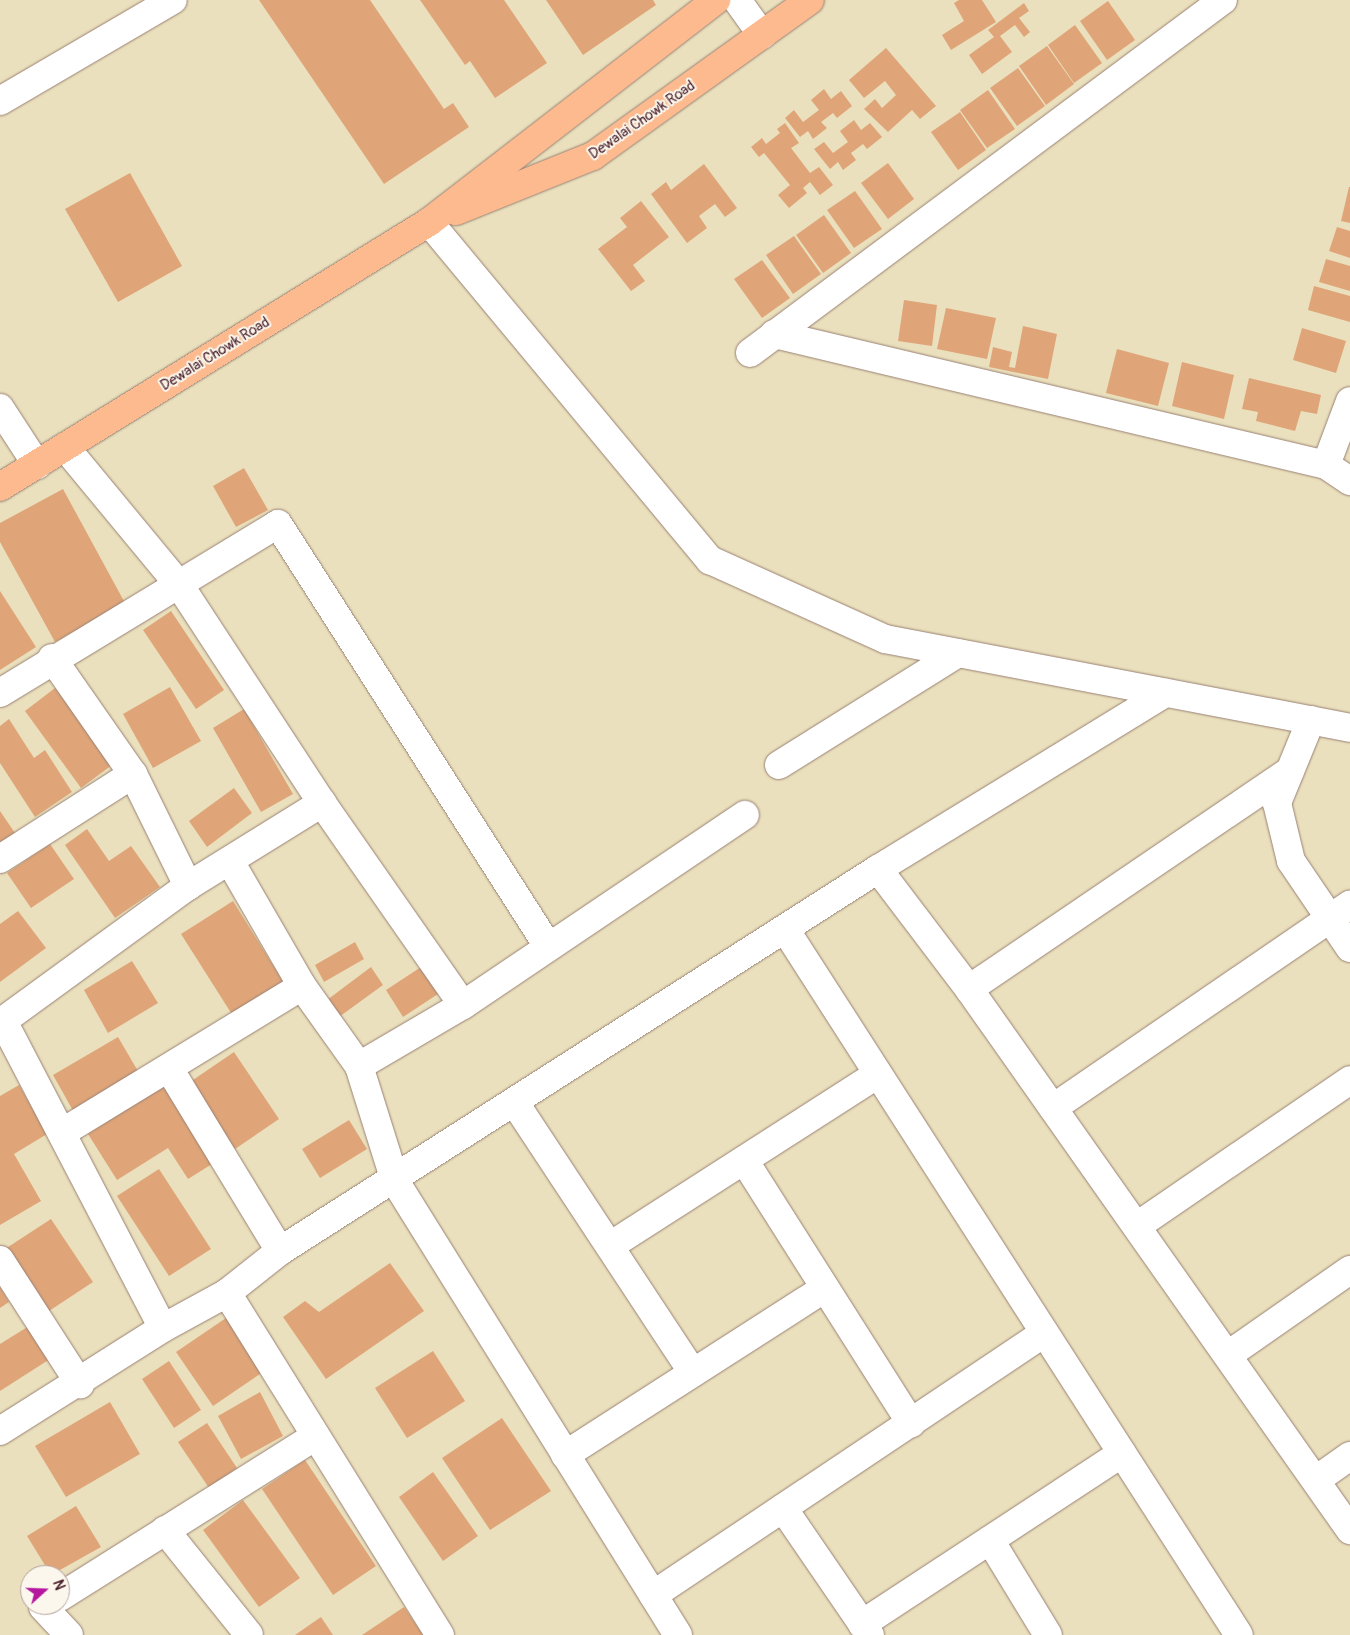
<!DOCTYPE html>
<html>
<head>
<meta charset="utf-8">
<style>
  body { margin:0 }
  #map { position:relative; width:1350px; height:1635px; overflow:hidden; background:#eae0bd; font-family:Pangolin,sans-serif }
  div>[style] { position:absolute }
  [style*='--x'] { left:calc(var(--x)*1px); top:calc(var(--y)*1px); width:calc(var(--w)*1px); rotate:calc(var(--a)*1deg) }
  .building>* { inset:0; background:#dfa579 }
  .roads { filter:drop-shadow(0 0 1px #9a8074) drop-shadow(0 0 1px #9a8074) }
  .minor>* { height:28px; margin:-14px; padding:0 14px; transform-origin:14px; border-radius:14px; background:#fff }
  .major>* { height:28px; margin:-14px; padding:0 14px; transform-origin:14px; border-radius:14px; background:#fcba8e }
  span { translate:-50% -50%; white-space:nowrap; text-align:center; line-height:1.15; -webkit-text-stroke:4px #fbf7ec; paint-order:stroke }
  .street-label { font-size:15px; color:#4a1f2b }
  .north { position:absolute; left:20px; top:1565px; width:50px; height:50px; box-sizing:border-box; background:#fbf7ec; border:1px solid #b4a19f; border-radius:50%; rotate:70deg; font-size:14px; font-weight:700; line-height:20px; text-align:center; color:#4a1f2b }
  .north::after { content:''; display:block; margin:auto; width:18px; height:22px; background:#b5179e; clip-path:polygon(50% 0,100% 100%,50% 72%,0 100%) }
</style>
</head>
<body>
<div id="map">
  <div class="building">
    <i style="clip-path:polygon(259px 0,370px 0,444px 109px,453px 103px,469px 127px,384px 184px)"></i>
    <i style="clip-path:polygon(420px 0,504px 0,547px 63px,495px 98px,470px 61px,465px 65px)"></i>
    <i style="clip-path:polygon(546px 0,653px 0,656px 5px,583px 55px)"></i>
    <i style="clip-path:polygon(959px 0,982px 0,996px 22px,951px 50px,942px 35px,964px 21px,954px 3px)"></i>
    <i style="clip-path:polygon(1108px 1px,1135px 40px,1107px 60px,1080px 21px)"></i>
    <i style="clip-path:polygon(1024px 3px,1029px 11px,1019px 18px,1030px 32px,1024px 37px,1015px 25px,1000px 36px,1012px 52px,982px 74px,969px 55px,994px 37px,988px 30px)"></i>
    <i style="clip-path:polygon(1075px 25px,1102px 63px,1074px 83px,1048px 45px)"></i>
    <i style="clip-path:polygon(1047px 46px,1074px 84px,1046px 105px,1019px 66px)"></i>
    <i style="clip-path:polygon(886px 48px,936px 106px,920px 119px,912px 110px,888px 132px,864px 109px,875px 99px,882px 108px,896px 95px,885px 81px,864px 98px,849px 80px)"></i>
    <i style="clip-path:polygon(1018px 68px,1045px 106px,1017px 126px,990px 88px)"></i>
    <i style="clip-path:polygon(824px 89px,831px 99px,841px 91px,852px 106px,837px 118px,833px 113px,821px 122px,827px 128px,813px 139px,808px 131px,800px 137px,785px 118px,794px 110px,803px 122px,819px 110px,811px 100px)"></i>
    <i style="clip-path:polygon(988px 90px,1015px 129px,987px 148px,960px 110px)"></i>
    <i style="clip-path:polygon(960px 112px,986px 150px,958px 170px,931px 132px)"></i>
    <i style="clip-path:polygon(854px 120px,861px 130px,870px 123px,882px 137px,867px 149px,863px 144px,851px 153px,856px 160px,843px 170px,838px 162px,830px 169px,814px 149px,824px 142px,833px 153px,848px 142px,840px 131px)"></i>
    <i style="clip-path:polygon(785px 123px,799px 143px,791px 148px,810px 173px,819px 167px,833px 185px,820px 195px,810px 182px,803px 188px,807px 193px,789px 208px,778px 195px,790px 185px,764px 153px,759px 157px,751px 147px,762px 138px,766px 144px,780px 133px,777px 129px)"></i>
    <i style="clip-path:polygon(888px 163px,914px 199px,888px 219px,861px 183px)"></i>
    <i style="clip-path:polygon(704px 164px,737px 208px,725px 217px,715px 204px,699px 216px,707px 228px,687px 243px,651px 194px,666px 182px,671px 190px)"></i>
    <i style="clip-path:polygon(130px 173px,182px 266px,118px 302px,65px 209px)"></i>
    <i style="clip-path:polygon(1349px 187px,1350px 187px,1350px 223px,1341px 221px)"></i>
    <i style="clip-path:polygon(855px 191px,882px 229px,854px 248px,827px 210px)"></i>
    <i style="clip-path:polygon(641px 201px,669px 237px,633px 265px,645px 281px,631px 291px,598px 249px,627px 227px,620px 218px)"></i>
    <i style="clip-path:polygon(824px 215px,851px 253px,823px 273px,796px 235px)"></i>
    <i style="clip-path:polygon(1337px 227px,1350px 231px,1350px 258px,1329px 251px)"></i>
    <i style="clip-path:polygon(794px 236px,821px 274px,793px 294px,766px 255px)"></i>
    <i style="clip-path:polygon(1326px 259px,1350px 266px,1350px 291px,1319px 282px)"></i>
    <i style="clip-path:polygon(762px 260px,790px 298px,762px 318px,734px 279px)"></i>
    <i style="clip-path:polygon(1314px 286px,1350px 296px,1350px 322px,1308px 310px)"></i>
    <i style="clip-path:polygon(904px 300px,937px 305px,932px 346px,898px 341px)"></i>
    <i style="clip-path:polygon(946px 308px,996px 318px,987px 359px,937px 349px)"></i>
    <i style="clip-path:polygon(1023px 326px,1057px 334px,1048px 379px,989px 367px,993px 347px,1012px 352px,1009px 367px,1015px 368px)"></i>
    <i style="clip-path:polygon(1302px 328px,1346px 341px,1336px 373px,1293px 360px)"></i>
    <i style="clip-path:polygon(1117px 349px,1169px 363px,1158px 406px,1106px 393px)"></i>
    <i style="clip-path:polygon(1182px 362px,1234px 375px,1224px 419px,1172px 406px)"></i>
    <i style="clip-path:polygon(1249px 378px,1321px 395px,1317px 414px,1301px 411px,1295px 431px,1256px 421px,1258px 412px,1242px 409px)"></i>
    <i style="clip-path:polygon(244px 468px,268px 510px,236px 527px,213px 486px)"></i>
    <i style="clip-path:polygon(63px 489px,125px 603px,55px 642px,0 542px,0 523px)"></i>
    <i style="clip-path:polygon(0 591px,36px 647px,0 670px)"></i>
    <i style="clip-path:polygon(171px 611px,224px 690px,196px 709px,143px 630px)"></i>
    <i style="clip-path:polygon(170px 687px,201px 741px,153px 768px,123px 714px)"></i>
    <i style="clip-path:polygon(55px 688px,112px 765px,81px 788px,25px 711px)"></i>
    <i style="clip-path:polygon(244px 709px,293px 794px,261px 812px,213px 728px)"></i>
    <i style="clip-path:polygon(9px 719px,34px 758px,45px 750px,72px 792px,35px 817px,0 763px,0 726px)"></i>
    <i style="clip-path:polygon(234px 788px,252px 813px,207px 847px,189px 821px)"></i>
    <i style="clip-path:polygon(0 811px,15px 833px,0 844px)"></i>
    <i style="clip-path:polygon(87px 829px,109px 861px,131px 846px,160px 887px,115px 918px,65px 845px)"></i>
    <i style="clip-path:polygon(50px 844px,74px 879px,31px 908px,7px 873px)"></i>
    <i style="clip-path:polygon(233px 901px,284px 983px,233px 1016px,181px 934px)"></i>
    <i style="clip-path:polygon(18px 911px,46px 948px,0 982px,0 924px)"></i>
    <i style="clip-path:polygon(355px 942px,364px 959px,324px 982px,315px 965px)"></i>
    <i style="clip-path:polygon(132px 961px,158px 1003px,108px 1033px,84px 990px)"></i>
    <i style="clip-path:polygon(371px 967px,383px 985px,339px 1017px,327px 1000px)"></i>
    <i style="clip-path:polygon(421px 967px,438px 994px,403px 1017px,386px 990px)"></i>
    <i style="clip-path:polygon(118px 1037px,142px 1078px,76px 1116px,53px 1075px)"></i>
    <i style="clip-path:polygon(234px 1052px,279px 1119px,235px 1149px,190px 1082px)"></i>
    <i style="clip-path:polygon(19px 1085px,47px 1134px,14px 1154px,41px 1201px,0 1225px,0 1096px)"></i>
    <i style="clip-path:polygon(163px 1086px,212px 1164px,188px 1179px,168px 1148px,117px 1180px,88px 1134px)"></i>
    <i style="clip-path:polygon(349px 1120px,367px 1149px,320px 1178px,302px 1149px)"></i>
    <i style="clip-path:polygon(159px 1169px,211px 1249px,169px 1276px,117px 1196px)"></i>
    <i style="clip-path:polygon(51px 1219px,93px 1282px,46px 1313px,5px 1249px)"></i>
    <i style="clip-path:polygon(390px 1263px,424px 1311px,326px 1379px,283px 1317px,305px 1301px,319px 1312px)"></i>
    <i style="clip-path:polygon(0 1287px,9px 1302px,0 1308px)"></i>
    <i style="clip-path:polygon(226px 1318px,263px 1372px,213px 1406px,176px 1352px)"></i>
    <i style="clip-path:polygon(29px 1326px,50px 1359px,0 1391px,0 1344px)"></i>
    <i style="clip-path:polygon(433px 1351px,465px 1401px,407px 1438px,375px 1388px)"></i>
    <i style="clip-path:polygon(169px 1361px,201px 1410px,174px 1428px,142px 1379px)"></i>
    <i style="clip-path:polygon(260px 1392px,283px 1436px,241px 1459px,218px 1416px)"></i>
    <i style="clip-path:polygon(110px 1402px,140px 1454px,66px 1497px,35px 1446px)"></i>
    <i style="clip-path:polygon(502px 1418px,551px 1491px,490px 1530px,442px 1458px)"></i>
    <i style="clip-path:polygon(207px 1423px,237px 1468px,209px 1488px,178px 1442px)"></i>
    <i style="clip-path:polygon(305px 1460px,376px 1566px,333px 1595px,262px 1489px)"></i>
    <i style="clip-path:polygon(433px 1472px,478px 1536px,443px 1561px,399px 1497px)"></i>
    <i style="clip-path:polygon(243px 1500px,300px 1578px,259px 1607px,203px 1530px)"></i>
    <i style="clip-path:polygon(76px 1506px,101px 1547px,51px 1575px,27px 1536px)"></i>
    <i style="clip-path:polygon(404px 1607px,423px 1635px,362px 1635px)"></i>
    <i style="clip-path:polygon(321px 1617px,333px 1635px,295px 1635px)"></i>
  </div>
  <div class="roads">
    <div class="minor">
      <i style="--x:737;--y:0;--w:43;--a:54.5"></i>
      <i style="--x:0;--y:101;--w:200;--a:-30.3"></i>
      <i style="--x:429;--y:222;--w:440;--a:50.3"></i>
      <i style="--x:710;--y:560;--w:192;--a:24.3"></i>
      <i style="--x:885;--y:639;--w:473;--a:10.8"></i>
      <i style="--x:774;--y:334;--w:567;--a:13.35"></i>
      <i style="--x:1326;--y:465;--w:29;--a:34"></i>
      <i style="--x:750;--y:353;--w:590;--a:-36.73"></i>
      <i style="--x:0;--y:408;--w:68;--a:57"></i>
      <i style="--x:65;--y:447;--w:180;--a:50.4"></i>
      <i style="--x:180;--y:586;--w:259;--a:56.8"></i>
      <i style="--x:322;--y:803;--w:246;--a:55.1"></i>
      <i style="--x:1326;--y:465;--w:68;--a:-69.4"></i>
      <i style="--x:52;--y:658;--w:141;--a:55.1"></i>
      <i style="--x:133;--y:774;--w:125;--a:63.8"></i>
      <i style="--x:0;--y:693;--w:325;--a:-31.3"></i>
      <i style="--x:278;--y:524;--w:499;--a:57.4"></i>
      <i style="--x:1311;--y:720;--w:90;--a:112.3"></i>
      <i style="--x:1277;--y:803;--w:60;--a:76.4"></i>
      <i style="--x:1291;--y:861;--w:105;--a:55.9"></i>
      <i style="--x:779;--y:765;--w:211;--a:-32"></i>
      <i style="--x:0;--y:859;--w:158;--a:-32.6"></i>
      <i style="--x:231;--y:863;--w:142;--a:60"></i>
      <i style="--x:302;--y:986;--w:98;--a:54.5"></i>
      <i style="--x:359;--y:1066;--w:121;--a:72.6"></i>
      <i style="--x:395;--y:1181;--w:535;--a:58.06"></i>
      <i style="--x:878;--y:869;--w:151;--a:52.8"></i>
      <i style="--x:969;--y:989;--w:662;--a:54.84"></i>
      <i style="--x:785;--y:929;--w:839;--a:57.26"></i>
      <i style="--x:969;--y:989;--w:388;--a:-34.2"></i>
      <i style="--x:3;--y:1021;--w:346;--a:62.5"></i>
      <i style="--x:0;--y:1023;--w:233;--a:-36.1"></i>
      <i style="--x:188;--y:886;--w:158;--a:-31.8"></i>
      <i style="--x:359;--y:1066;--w:121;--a:-30.4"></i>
      <i style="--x:463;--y:1005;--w:340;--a:-34"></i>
      <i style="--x:170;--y:1070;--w:212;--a:58.7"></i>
      <i style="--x:515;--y:1103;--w:323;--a:56.6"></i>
      <i style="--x:1053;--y:1108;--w:360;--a:-34.4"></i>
      <i style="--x:63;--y:1132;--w:280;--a:-31.4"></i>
      <i style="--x:744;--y:1160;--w:312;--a:57.6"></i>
      <i style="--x:1137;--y:1226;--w:258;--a:-34.4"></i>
      <i style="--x:610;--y:1246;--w:318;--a:-32.7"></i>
      <i style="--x:0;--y:1260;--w:148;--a:57.2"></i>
      <i style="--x:227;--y:1293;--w:403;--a:58.1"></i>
      <i style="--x:1228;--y:1355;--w:149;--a:-34.9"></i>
      <i style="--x:0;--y:1431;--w:193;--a:-32.3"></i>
      <i style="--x:163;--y:1328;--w:73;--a:-28.7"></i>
      <i style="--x:227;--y:1293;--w:68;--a:-38.4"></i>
      <i style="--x:280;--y:1251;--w:710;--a:-32.57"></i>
      <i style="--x:878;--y:869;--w:337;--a:-31.5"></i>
      <i style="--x:565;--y:1455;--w:309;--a:-32.7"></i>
      <i style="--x:1316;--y:1480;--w:42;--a:-35.2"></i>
      <i style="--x:783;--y:1508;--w:154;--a:55.6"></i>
      <i style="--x:165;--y:1530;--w:134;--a:51.3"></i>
      <i style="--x:990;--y:1540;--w:111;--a:58.6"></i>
      <i style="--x:653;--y:1595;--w:471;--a:-33.8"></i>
      <i style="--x:60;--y:1597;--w:302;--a:-32.2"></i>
      <i style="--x:47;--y:1605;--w:4;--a:153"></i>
      <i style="--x:43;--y:1607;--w:38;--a:47"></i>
      <i style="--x:862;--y:1624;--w:311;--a:-33.3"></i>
    </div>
    <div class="major">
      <i style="--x:456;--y:211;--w:148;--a:-21.9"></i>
      <i style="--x:593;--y:156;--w:267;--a:-35.7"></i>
      <i style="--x:0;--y:487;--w:504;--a:-31.7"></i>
      <i style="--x:429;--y:222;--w:363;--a:-37.7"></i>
    </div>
  </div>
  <div class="street-label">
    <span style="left:642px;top:120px;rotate:-35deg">Dewalai Chowk Road</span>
    <span style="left:215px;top:354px;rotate:-32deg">Dewalai Chowk Road</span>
  </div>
  <div class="north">N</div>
</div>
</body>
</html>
